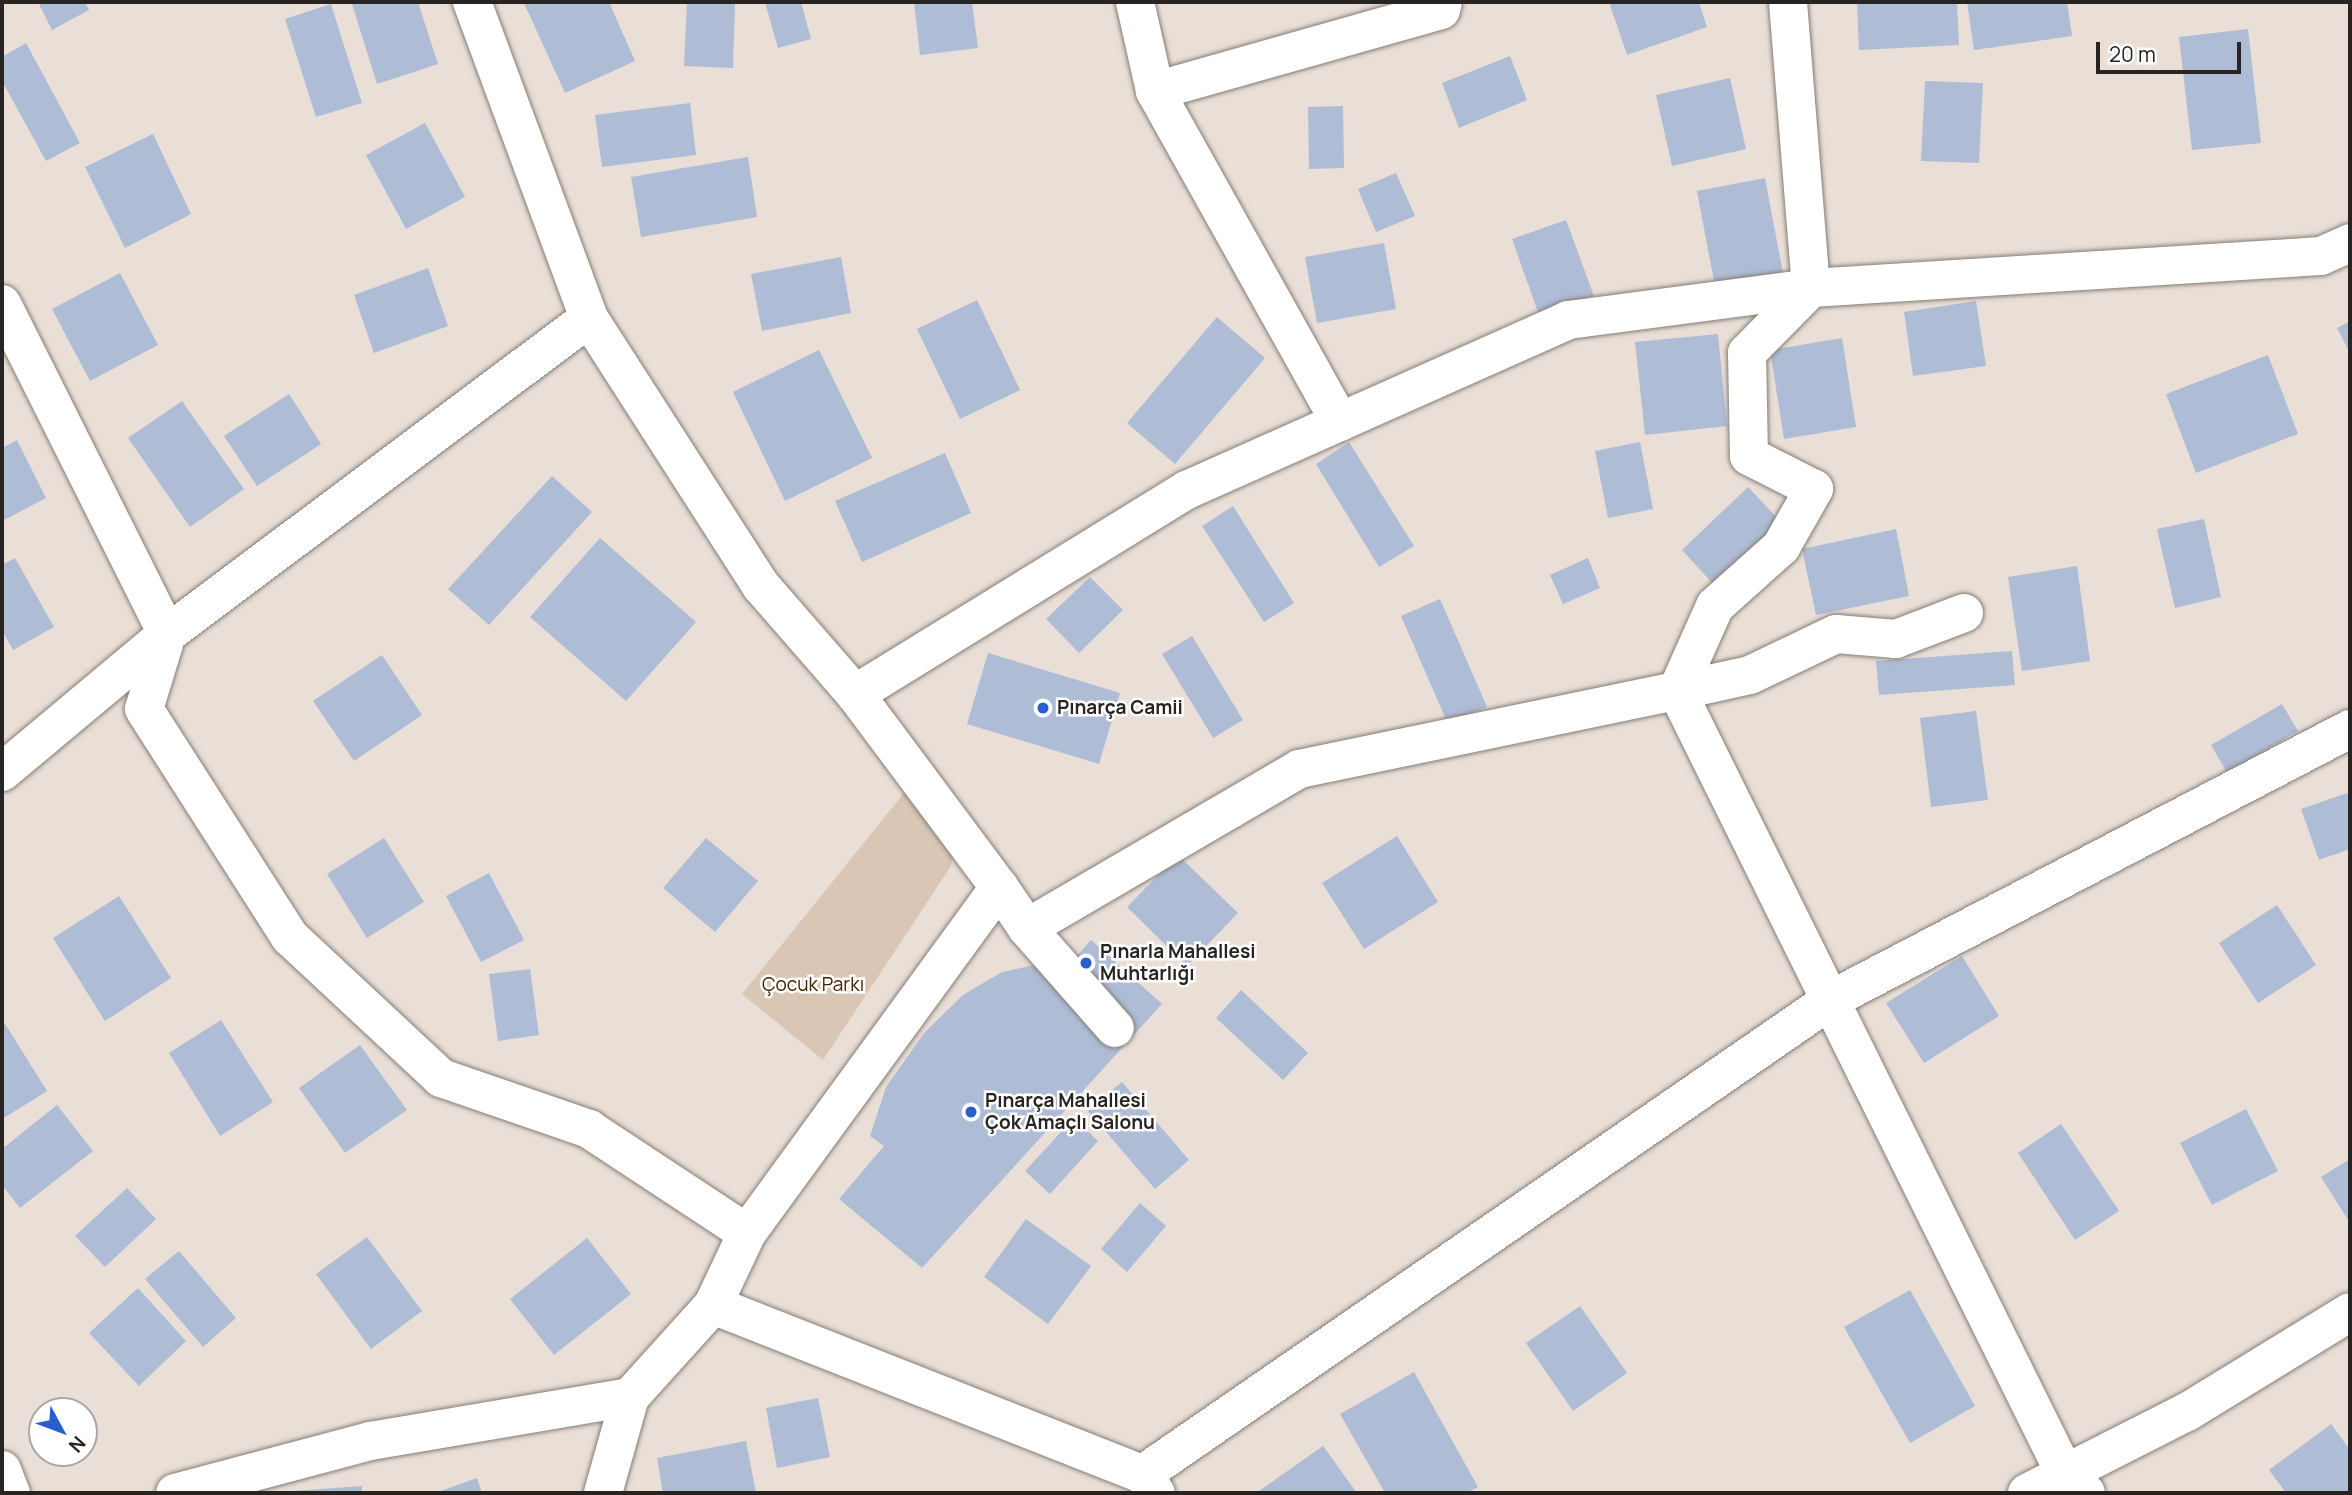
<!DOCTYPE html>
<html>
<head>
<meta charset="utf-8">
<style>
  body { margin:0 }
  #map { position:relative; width:2352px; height:1495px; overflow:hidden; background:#e9dfd7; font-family:Manrope,sans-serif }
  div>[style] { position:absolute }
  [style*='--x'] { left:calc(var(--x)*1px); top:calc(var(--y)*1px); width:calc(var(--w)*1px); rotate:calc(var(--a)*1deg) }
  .green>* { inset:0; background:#d9c6b5 }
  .building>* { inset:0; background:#aebcd6 }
  .roads { filter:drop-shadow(0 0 2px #857d75) drop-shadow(0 0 2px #857d75) }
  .minor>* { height:38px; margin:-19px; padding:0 19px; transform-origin:19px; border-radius:19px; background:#fff }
  .dots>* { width:19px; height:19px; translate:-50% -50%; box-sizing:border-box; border:4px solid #fff; border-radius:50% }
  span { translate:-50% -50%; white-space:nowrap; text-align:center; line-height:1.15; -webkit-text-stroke:5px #fff; paint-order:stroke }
  .poi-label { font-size:19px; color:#272421; font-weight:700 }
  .left { translate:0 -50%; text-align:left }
  .park-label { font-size:19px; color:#452300 }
  .frame { position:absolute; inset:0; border:4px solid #272421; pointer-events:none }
  .north { position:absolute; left:28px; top:1397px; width:70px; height:70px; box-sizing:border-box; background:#fff; border:2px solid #a9a7a6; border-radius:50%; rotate:131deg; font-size:19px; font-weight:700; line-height:28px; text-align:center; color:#272421 }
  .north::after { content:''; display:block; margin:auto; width:24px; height:32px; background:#295fcd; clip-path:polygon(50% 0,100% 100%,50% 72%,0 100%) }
  .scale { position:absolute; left:2096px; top:42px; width:145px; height:32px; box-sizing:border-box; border:4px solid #272421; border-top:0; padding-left:9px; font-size:21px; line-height:24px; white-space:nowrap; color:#272421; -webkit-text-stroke:5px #fff; paint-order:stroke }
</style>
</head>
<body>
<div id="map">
  <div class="green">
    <i style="clip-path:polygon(912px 783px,956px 838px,951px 866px,823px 1060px,742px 994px)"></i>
  </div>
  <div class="building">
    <i style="clip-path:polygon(38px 2px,85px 2px,89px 10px,52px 30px)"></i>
    <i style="clip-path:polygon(418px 2px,438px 64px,377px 84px,352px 4px)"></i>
    <i style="clip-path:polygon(609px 2px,635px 61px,565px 93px,524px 3px)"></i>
    <i style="clip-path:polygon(687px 2px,735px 2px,733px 68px,684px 66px)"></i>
    <i style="clip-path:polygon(765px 2px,801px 2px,811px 39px,778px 48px)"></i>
    <i style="clip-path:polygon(914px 2px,972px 2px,978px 48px,920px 55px)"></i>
    <i style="clip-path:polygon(1609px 2px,1699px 2px,1707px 27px,1627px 55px)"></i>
    <i style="clip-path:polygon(1857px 2px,1957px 2px,1959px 45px,1859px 50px)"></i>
    <i style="clip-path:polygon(1967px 2px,2067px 2px,2072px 36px,1974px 50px)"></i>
    <i style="clip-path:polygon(331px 4px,362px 103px,316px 117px,285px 19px)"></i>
    <i style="clip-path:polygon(2248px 29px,2261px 143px,2192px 150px,2179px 37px)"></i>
    <i style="clip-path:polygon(26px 43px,80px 143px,46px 161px,2px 81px,2px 57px)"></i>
    <i style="clip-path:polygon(1510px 56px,1527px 100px,1459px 128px,1442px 83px)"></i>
    <i style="clip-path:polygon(1730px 78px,1746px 149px,1672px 166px,1656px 95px)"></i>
    <i style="clip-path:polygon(1925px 81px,1983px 83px,1979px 163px,1921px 161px)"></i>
    <i style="clip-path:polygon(690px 103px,696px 155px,602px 167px,595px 115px)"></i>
    <i style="clip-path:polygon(1343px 106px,1344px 168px,1309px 169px,1308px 107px)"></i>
    <i style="clip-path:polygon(425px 123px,465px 197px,406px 229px,366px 155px)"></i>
    <i style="clip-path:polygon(153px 134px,191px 214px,125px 248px,85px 167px)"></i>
    <i style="clip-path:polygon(748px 157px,757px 217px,641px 237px,631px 177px)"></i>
    <i style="clip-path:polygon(1396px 173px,1415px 216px,1376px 232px,1358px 189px)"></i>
    <i style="clip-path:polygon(1765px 178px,1784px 279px,1716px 292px,1697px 191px)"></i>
    <i style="clip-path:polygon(1566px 220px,1594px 296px,1539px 315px,1512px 239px)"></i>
    <i style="clip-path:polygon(1384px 243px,1396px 309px,1317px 323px,1305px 257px)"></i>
    <i style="clip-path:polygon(841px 257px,851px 313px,762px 331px,751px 274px)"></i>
    <i style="clip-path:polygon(428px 268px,448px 326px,374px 353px,354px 295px)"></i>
    <i style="clip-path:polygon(120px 273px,158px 345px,90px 381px,52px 309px)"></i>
    <i style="clip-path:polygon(977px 300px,1020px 390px,960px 419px,917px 329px)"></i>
    <i style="clip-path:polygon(1976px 301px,1986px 366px,1913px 376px,1904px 312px)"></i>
    <i style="clip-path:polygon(1217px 317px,1265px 358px,1175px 464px,1127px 423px)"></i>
    <i style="clip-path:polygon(2350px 321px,2350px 353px,2337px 328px)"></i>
    <i style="clip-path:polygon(1718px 334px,1727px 426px,1645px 435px,1635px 342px)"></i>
    <i style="clip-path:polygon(1842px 338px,1856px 427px,1784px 439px,1770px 350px)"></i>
    <i style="clip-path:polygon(819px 350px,872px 458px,785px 501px,733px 392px)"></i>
    <i style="clip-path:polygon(2268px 355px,2298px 434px,2196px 473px,2166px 394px)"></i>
    <i style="clip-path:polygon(289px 394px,321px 444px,257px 486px,224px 436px)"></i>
    <i style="clip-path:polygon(182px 401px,244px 489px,190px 527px,128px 438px)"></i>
    <i style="clip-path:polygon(17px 440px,46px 498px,2px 521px,2px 448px)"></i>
    <i style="clip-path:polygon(1349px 442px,1414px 546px,1379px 567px,1316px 464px)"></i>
    <i style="clip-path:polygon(1640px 442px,1653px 509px,1608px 518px,1595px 451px)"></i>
    <i style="clip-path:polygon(945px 453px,971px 513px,862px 562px,835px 501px)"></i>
    <i style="clip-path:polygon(552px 476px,592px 512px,489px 625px,448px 589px)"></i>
    <i style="clip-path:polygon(1748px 487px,1781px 522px,1714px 585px,1682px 550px)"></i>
    <i style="clip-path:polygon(1233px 506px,1294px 603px,1264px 622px,1202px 526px)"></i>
    <i style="clip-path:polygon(2204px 519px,2221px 597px,2175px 608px,2157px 529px)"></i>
    <i style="clip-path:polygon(1896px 529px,1909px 596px,1816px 615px,1802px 549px)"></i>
    <i style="clip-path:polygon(600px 538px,696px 622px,626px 701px,530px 617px)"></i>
    <i style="clip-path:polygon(15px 558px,54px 627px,13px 650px,2px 630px,2px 565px)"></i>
    <i style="clip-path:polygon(1588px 558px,1600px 588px,1563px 604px,1550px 575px)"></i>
    <i style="clip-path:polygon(2077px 566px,2090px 661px,2022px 671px,2008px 577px)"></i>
    <i style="clip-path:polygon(1090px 577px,1123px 610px,1079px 653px,1046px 619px)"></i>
    <i style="clip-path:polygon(1440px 599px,1487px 707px,1448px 724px,1401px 616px)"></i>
    <i style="clip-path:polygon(1192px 636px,1243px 720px,1213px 738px,1162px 654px)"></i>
    <i style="clip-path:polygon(2012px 651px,2015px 685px,1879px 695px,1876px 661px)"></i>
    <i style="clip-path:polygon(988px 653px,1120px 693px,1099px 764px,967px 724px)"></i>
    <i style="clip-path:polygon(382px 655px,422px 715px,354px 761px,313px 701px)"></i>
    <i style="clip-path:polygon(2282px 704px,2298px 731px,2227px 773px,2211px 745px)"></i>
    <i style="clip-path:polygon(1976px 711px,1988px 800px,1931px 807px,1920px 718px)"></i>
    <i style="clip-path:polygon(2350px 792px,2350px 849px,2319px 860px,2301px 809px)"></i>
    <i style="clip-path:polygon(1397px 836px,1438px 902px,1364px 949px,1322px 883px)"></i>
    <i style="clip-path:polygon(384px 838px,424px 902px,367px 938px,327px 874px)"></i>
    <i style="clip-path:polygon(706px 838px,758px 881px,715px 932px,663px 888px)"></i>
    <i style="clip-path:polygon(1178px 855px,1238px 913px,1187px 966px,1127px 907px)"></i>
    <i style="clip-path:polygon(489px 873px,524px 940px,481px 962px,446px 896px)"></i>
    <i style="clip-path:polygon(119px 896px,171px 978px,105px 1021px,53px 938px)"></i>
    <i style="clip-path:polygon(2277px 905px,2316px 965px,2258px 1003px,2219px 943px)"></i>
    <i style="clip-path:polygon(1091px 940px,1162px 1004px,922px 1268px,839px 1199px,884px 1146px,870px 1136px,886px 1087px,925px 1032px,963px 995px,1002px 972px,1039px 964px,1058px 977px)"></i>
    <i style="clip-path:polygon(1962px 956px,1999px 1016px,1924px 1063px,1886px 1003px)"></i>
    <i style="clip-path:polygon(530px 969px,539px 1035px,498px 1041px,489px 974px)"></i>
    <i style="clip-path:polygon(1241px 990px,1308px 1053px,1283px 1080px,1216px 1018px)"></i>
    <i style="clip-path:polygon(2px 1019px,47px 1091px,4px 1118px,2px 1114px)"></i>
    <i style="clip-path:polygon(221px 1020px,273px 1102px,220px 1136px,169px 1053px)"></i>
    <i style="clip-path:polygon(360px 1045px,407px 1110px,345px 1153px,299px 1088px)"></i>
    <i style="clip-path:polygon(1122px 1082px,1189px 1160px,1155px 1189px,1088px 1111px)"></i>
    <i style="clip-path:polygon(57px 1105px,93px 1151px,20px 1208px,2px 1185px,2px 1149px)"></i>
    <i style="clip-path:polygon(2246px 1109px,2278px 1171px,2212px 1205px,2180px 1143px)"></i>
    <i style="clip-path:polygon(1074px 1118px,1098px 1141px,1050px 1194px,1025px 1171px)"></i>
    <i style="clip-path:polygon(2061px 1124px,2119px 1211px,2075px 1240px,2018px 1153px)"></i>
    <i style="clip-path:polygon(2350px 1159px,2350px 1223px,2321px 1177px)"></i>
    <i style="clip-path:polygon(127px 1188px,156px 1219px,105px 1267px,75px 1236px)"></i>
    <i style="clip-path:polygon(1140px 1203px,1166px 1226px,1127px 1272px,1101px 1249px)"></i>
    <i style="clip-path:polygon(1026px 1219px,1091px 1266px,1048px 1324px,984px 1277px)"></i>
    <i style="clip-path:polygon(367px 1237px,422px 1311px,371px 1349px,316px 1274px)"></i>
    <i style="clip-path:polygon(587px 1238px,631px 1294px,554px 1355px,510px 1299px)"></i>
    <i style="clip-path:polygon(179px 1251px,236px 1318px,203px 1347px,145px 1279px)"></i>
    <i style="clip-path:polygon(138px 1288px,186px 1341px,139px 1386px,89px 1333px)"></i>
    <i style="clip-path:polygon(1910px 1290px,1975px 1406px,1910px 1443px,1844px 1327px)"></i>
    <i style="clip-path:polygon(1580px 1306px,1627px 1373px,1573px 1411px,1526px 1343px)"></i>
    <i style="clip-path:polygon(1414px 1372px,1478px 1487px,1467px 1493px,1385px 1493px,1340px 1414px)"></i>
    <i style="clip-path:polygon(818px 1398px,830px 1457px,777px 1468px,766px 1408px)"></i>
    <i style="clip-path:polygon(2331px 1424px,2350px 1450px,2350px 1493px,2286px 1493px,2269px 1470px)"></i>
    <i style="clip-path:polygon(746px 1441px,756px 1493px,663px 1493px,657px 1458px)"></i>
    <i style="clip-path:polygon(1323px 1446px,1357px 1493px,1256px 1493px)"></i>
    <i style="clip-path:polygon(477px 1478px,482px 1493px,435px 1493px)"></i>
    <i style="clip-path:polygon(362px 1486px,362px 1493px,294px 1493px,293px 1491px)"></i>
  </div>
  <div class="roads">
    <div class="minor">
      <i style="--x:1135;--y:2;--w:91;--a:77.3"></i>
      <i style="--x:1155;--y:91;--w:379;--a:60.8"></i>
      <i style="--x:1155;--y:91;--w:297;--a:-15.8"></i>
      <i style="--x:1441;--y:10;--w:8;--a:-76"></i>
      <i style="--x:2;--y:304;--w:369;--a:63.4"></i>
      <i style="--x:167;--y:634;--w:78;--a:107"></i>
      <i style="--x:144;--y:709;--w:271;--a:57.4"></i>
      <i style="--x:290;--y:937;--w:207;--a:43"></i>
      <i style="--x:441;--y:1078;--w:157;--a:19"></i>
      <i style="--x:589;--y:1129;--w:189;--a:33.4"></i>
      <i style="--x:1964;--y:613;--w:73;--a:159.1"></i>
      <i style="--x:1896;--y:639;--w:60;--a:-175.2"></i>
      <i style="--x:1836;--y:634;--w:95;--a:154.5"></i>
      <i style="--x:1750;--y:675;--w:75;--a:167.6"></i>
      <i style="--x:1677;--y:691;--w:874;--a:63.64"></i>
      <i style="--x:2065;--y:1474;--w:28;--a:42"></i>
      <i style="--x:855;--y:694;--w:390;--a:-31.6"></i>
      <i style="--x:1187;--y:490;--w:417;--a:-24"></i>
      <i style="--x:1568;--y:320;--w:245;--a:-7.5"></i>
      <i style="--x:1811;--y:288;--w:511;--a:-3.59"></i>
      <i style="--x:2321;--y:256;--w:32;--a:-24"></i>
      <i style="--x:2;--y:772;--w:215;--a:-39.9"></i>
      <i style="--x:167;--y:634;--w:527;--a:-36.83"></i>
      <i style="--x:999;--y:887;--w:50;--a:55.7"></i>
      <i style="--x:1027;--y:928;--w:315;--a:-30.3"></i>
      <i style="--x:1299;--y:769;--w:386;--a:-11.7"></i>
      <i style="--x:1677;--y:691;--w:93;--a:-65.9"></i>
      <i style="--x:1715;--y:606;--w:89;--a:-41.8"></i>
      <i style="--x:1781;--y:547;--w:67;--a:-60.4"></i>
      <i style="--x:1814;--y:489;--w:73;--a:-153.1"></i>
      <i style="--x:1749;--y:456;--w:103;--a:-91.1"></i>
      <i style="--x:1747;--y:353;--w:91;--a:-45.4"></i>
      <i style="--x:1811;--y:288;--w:287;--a:-94.6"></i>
      <i style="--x:1027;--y:928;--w:133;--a:48.7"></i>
      <i style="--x:713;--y:1305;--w:462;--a:21.5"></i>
      <i style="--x:1143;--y:1474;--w:23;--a:56"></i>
      <i style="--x:2;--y:1470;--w:25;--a:69"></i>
      <i style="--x:1143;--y:1474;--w:837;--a:-34.58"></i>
      <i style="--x:1832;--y:999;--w:584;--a:-27.53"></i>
      <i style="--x:175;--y:1493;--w:202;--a:-14.9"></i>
      <i style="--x:370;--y:1441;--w:264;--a:-9.6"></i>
      <i style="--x:630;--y:1397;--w:124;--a:-47.9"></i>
      <i style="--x:713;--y:1305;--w:80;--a:-64.7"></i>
      <i style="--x:747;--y:1233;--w:428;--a:-53.9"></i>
      <i style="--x:999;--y:887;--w:241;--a:-126.7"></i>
      <i style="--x:855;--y:694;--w:143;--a:-131"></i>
      <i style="--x:761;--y:586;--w:318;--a:-122.7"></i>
      <i style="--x:589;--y:318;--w:337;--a:-110.3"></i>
      <i style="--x:603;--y:1493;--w:100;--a:-74.3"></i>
      <i style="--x:2027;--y:1493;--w:179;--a:-26.9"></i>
      <i style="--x:2187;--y:1412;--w:191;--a:-31.5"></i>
    </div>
  </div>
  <div class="dots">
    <i style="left:1043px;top:708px;background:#295fcd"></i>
    <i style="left:1086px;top:963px;background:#295fcd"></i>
    <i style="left:971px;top:1112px;background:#295fcd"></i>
  </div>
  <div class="poi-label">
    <span class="left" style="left:1057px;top:708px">Pınarça Camii</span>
    <span class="left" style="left:1100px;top:963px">Pınarla Mahallesi<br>Muhtarlığı</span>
    <span class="left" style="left:985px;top:1112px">Pınarça Mahallesi<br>Çok Amaçlı Salonu</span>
  </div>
  <div class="park-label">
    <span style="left:813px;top:985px">Çocuk Parkı</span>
  </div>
  <div class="frame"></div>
  <div class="north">N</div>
  <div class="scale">20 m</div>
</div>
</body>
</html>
